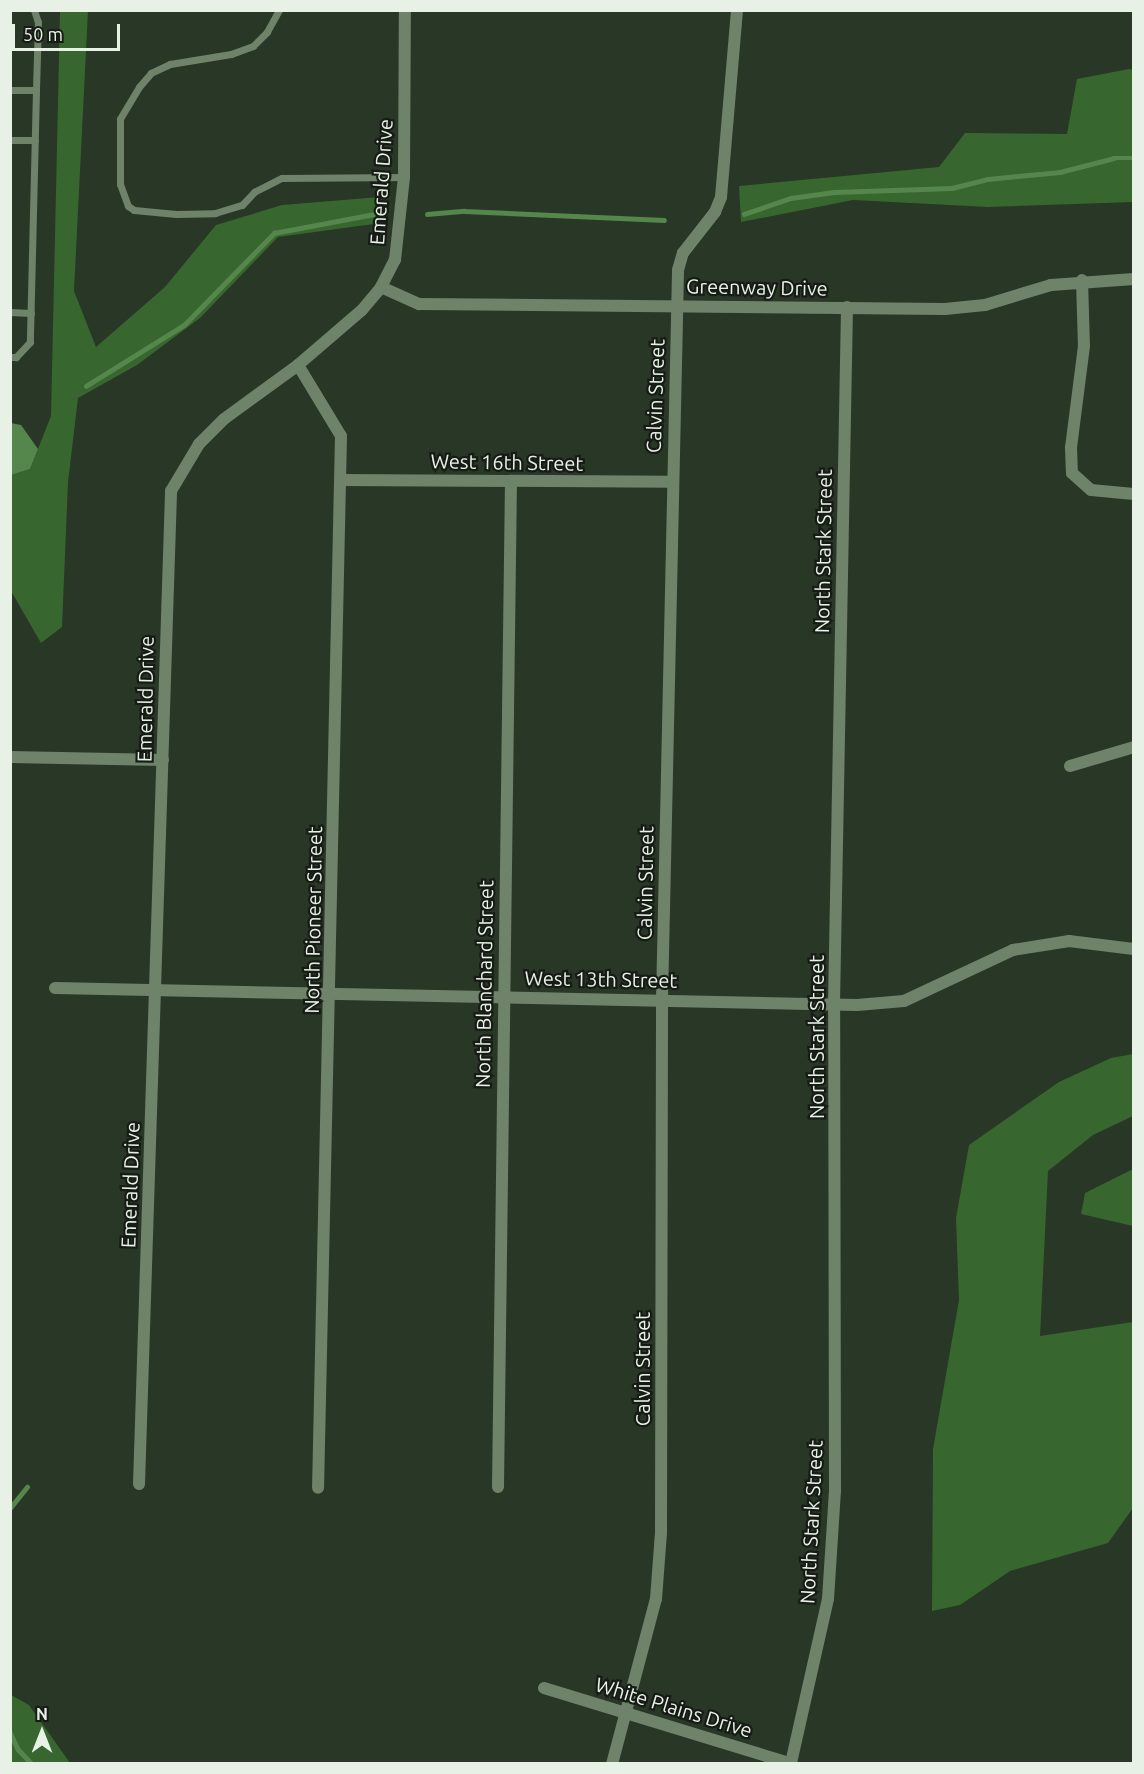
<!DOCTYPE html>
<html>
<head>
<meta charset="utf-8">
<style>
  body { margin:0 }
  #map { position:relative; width:1144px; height:1774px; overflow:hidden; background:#293726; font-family:Ubuntu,sans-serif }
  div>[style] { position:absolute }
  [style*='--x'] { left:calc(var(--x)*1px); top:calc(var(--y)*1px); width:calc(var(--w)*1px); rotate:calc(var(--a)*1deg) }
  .forest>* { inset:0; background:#37662e }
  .water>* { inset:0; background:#55864c }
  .stream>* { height:4.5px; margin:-2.25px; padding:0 2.25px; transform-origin:2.25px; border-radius:2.25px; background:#55864c }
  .service>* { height:7px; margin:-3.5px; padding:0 3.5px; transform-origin:3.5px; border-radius:3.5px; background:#6e8369 }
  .minor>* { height:12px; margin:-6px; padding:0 6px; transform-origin:6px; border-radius:6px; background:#6e8369 }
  span { translate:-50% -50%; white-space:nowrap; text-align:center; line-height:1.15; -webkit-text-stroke:4.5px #161c15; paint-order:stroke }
  .street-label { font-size:20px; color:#e8f1e6 }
  .frame { position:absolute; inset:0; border:12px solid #e8f1e6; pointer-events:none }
  .north { position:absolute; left:12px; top:1702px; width:60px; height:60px; -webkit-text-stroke:4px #161c15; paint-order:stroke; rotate:0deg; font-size:16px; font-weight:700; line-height:24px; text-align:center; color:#e8f1e6 }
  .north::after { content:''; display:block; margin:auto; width:21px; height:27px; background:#e8f1e6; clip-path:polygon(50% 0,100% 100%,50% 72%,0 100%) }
  .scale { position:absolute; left:12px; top:24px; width:108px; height:27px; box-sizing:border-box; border:3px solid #e8f1e6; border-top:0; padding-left:8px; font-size:18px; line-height:21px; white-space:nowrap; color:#e8f1e6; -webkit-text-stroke:4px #161c15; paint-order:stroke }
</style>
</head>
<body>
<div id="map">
  <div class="forest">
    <i style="clip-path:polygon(60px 11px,88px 11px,74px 291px,96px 347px,165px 287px,216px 225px,282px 205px,380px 197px,381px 223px,278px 237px,200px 318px,137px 365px,78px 398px,68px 482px,62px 627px,41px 643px,11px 591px,10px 475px,30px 469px,51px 416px)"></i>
    <i style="clip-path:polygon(1129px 69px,1134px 70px,1133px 202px,988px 207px,853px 200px,741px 222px,739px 186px,939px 167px,965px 133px,1067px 134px,1077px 79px)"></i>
    <i style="clip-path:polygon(1133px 1054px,1133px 1116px,1093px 1135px,1048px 1171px,1040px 1336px,1133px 1322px,1133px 1508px,1108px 1543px,1010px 1571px,960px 1605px,932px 1611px,933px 1449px,959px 1300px,956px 1218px,969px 1145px,1059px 1082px,1111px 1058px)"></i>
    <i style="clip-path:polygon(1133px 1169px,1133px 1226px,1081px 1214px,1085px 1193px)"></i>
    <i style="clip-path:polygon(11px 1695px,29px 1705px,70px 1763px,11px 1763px)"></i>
  </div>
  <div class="water">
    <i style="clip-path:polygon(11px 423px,21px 425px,38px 449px,30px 469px,11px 475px)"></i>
  </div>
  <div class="stream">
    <i style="--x:427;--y:214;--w:37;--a:-5"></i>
    <i style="--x:464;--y:211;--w:200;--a:2.6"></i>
    <i style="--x:744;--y:214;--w:50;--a:-18.8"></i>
    <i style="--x:791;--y:198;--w:43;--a:-7.9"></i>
    <i style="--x:834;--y:192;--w:118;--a:-1.9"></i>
    <i style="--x:952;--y:188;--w:37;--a:-14"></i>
    <i style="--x:988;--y:179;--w:72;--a:-5.6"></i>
    <i style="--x:1060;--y:172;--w:56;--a:-14.5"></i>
    <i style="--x:1114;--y:158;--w:20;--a:0"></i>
    <i style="--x:86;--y:386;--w:115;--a:-31.9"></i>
    <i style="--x:184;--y:325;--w:129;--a:-45.6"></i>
    <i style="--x:274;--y:233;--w:103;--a:-10.7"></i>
    <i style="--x:10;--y:1508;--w:27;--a:-51"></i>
    <i style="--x:10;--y:1732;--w:19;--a:65"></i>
    <i style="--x:18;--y:1749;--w:21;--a:47"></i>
  </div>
  <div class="service">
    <i style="--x:34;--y:10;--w:13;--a:72"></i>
    <i style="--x:38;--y:22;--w:68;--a:91.7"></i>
    <i style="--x:279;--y:10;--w:25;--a:119"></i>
    <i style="--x:267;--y:32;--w:20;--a:135"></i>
    <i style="--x:253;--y:46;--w:23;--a:160"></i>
    <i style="--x:231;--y:54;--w:62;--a:170.7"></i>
    <i style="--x:170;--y:64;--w:21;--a:155"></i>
    <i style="--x:151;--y:73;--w:18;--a:131"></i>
    <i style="--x:139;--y:87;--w:37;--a:121"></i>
    <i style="--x:120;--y:119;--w:65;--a:90"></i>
    <i style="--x:120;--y:184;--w:23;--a:70"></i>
    <i style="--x:128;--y:206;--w:7;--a:34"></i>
    <i style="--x:134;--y:210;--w:42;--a:5.4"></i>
    <i style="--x:176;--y:214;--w:39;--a:-1"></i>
    <i style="--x:215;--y:213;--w:28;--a:-17"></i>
    <i style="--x:242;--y:205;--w:18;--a:-47"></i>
    <i style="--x:254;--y:192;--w:31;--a:-27"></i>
    <i style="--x:282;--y:178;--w:122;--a:-0.5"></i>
    <i style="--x:10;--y:90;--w:26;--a:0"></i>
    <i style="--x:36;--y:90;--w:252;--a:91.4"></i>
    <i style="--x:30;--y:342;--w:21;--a:133"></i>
    <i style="--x:16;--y:357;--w:6;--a:180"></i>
    <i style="--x:10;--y:140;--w:25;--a:0"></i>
    <i style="--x:10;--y:312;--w:21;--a:3"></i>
  </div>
  <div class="minor">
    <i style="--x:1082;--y:280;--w:66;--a:88.3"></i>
    <i style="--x:1084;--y:346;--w:102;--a:97.3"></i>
    <i style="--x:1071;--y:447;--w:26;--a:88"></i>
    <i style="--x:1072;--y:473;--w:25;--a:42"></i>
    <i style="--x:1091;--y:490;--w:43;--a:5.3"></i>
    <i style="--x:381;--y:287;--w:42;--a:24.1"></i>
    <i style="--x:419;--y:304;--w:526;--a:0.54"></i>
    <i style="--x:945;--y:309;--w:40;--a:-5.7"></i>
    <i style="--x:985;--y:305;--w:69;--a:-16.9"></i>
    <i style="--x:1051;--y:285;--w:83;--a:-4.1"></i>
    <i style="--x:298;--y:365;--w:83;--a:58.8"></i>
    <i style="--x:341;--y:436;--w:1052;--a:91.25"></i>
    <i style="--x:341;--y:480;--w:331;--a:0.3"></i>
    <i style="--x:10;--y:757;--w:153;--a:1.1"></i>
    <i style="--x:1070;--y:766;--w:67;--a:-16.5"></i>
    <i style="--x:55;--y:988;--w:802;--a:1.21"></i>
    <i style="--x:857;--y:1005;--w:47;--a:-4.9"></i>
    <i style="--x:904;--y:1001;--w:120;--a:-25.1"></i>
    <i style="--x:1013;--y:950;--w:57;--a:-9.1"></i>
    <i style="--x:1069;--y:941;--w:65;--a:7"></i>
    <i style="--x:139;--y:1484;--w:994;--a:-88.15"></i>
    <i style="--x:171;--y:491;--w:55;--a:-59.2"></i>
    <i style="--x:199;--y:444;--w:35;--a:-45"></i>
    <i style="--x:224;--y:419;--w:92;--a:-36.1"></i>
    <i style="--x:298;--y:365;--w:84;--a:-40.7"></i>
    <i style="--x:362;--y:310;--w:30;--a:-50"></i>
    <i style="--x:381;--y:287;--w:30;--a:-63"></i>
    <i style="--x:395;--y:260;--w:83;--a:-83.8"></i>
    <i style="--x:404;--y:177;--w:167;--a:-89.7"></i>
    <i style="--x:498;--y:1487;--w:1004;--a:-89.26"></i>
    <i style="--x:544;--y:1688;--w:259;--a:17"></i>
    <i style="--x:791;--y:1763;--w:168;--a:-77.3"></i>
    <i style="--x:828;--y:1599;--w:107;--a:-86.3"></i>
    <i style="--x:835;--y:1492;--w:488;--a:-90.1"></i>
    <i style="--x:834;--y:1004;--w:697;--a:-88.93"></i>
    <i style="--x:612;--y:1764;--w:171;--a:-75.1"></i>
    <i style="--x:656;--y:1599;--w:66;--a:-85.7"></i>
    <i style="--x:661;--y:1533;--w:533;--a:-89.89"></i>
    <i style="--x:662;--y:1000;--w:730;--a:-88.74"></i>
    <i style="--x:678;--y:270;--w:18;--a:-74"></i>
    <i style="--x:683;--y:253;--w:52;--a:-52"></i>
    <i style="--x:715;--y:212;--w:16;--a:-68"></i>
    <i style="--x:721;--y:197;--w:188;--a:-85.1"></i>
  </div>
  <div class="street-label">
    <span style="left:381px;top:182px;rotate:-86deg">Emerald Drive</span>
    <span style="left:757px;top:287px;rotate:1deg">Greenway Drive</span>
    <span style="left:655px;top:396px;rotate:-88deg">Calvin Street</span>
    <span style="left:507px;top:462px;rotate:1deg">West 16th Street</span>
    <span style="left:823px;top:551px;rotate:-89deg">North Stark Street</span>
    <span style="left:145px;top:699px;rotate:-89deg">Emerald Drive</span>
    <span style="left:645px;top:883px;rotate:-89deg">Calvin Street</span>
    <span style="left:313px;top:920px;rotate:-89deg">North Pioneer Street</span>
    <span style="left:601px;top:979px;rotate:1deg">West 13th Street</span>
    <span style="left:484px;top:984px;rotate:-89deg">North Blanchard Street</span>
    <span style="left:816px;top:1037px;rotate:-90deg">North Stark Street</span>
    <span style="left:130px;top:1185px;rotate:-88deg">Emerald Drive</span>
    <span style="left:642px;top:1369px;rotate:-90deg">Calvin Street</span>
    <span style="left:811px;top:1522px;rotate:-87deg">North Stark Street</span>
    <span style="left:674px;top:1707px;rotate:17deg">White Plains Drive</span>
  </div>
  <div class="frame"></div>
  <div class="north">N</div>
  <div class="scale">50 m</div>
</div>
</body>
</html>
